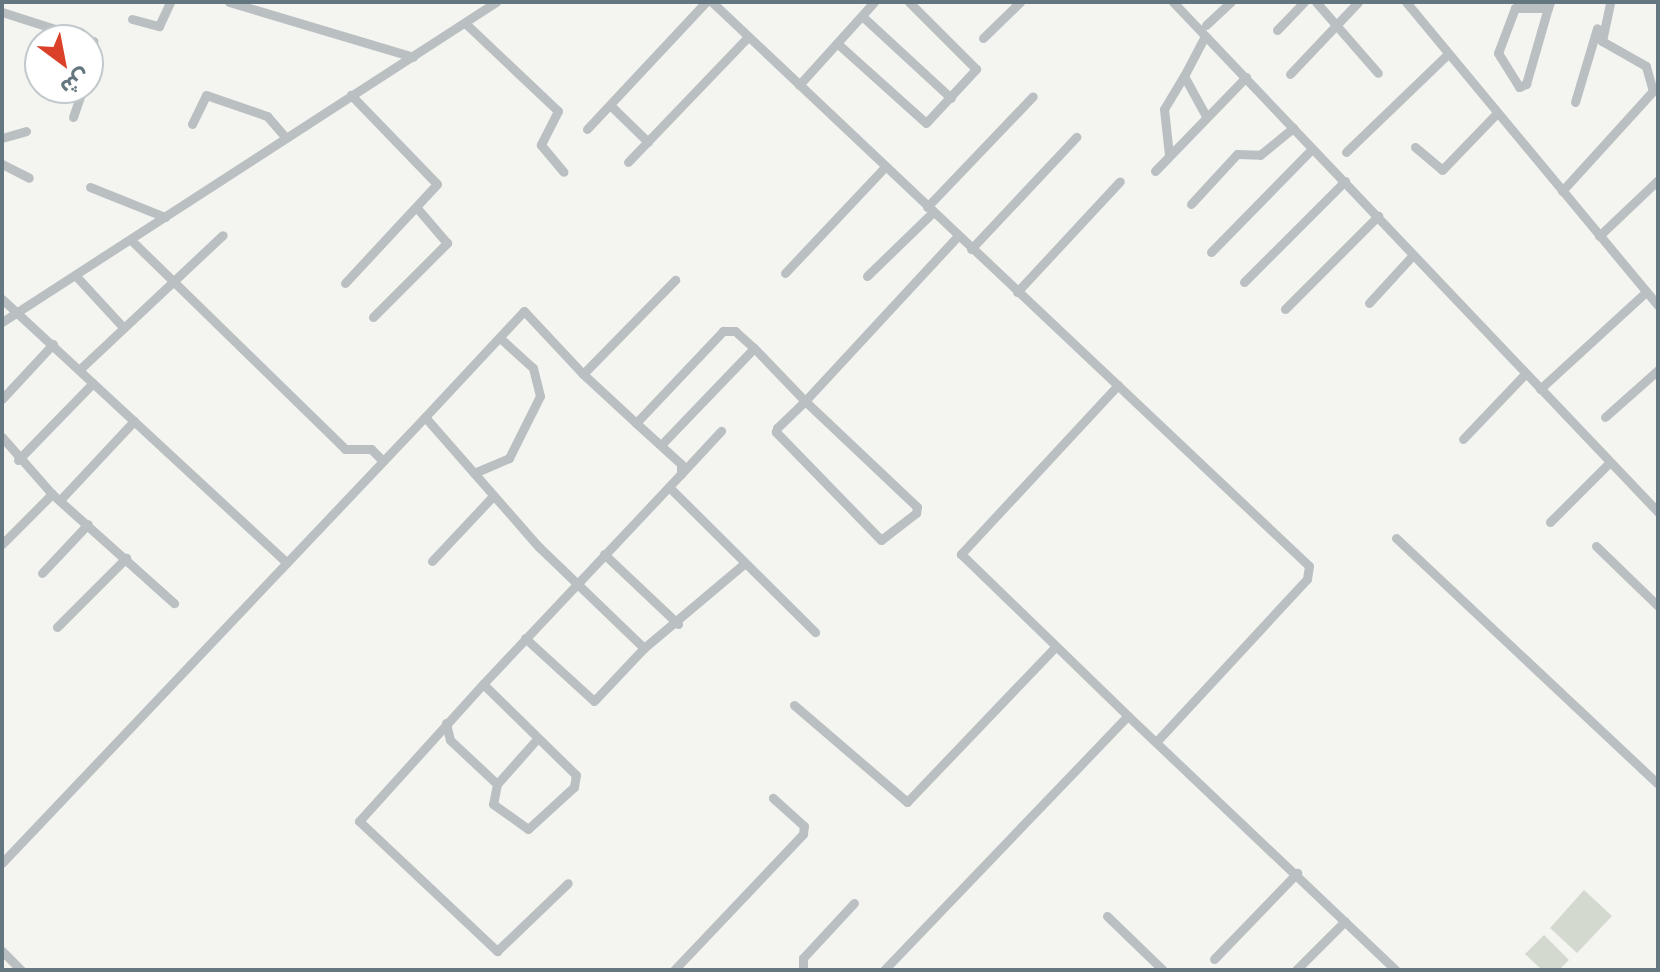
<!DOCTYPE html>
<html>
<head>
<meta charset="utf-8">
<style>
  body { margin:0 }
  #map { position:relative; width:1660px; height:972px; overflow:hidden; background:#f4f4f0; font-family:Mulish,"Noto Sans Arabic",sans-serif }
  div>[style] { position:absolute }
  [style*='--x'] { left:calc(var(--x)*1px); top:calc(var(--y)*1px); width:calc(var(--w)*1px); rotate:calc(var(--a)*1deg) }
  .green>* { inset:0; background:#d4d9d0 }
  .minor>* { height:9px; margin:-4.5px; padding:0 4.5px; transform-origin:4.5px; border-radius:4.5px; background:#bac0c2 }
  span { translate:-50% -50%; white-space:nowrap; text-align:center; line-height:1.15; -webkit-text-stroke:8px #fff; paint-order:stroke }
  .frame { position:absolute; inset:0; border:4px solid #647780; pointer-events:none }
  .north { position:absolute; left:24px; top:24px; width:80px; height:80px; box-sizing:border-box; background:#fff; border:2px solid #c1c9cc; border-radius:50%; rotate:148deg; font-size:22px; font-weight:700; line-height:32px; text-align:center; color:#647780 }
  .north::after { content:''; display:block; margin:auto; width:28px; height:36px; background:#db4029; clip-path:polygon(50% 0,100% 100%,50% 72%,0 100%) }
</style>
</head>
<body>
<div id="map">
  <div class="green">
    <i style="clip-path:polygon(1584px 890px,1612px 916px,1577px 953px,1550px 928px)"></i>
    <i style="clip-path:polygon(1544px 935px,1569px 960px,1559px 970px,1542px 970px,1525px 954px)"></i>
  </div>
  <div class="minor">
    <i style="--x:229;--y:2;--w:192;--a:16.6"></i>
    <i style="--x:712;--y:2;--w:821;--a:43.37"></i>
    <i style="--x:1309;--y:566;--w:13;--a:99"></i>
    <i style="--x:1307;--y:579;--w:222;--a:132.8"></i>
    <i style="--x:1173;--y:2;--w:704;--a:46.44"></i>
    <i style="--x:1316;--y:2;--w:94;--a:48.9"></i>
    <i style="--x:1406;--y:2;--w:395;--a:50.3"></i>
    <i style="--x:1548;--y:8;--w:33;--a:180"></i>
    <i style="--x:1515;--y:8;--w:48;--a:110.7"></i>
    <i style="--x:1498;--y:53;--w:40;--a:58"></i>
    <i style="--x:1519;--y:87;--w:8;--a:-23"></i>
    <i style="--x:1526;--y:84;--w:79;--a:-73.9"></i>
    <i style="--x:1548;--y:8;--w:6;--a:-72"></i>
    <i style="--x:2;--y:12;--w:96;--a:17.7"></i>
    <i style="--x:93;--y:41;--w:33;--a:99"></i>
    <i style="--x:862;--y:16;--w:121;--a:42.7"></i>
    <i style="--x:132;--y:19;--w:28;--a:15"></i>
    <i style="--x:159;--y:26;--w:26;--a:-65"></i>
    <i style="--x:465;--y:23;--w:128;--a:43.4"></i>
    <i style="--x:558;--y:111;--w:38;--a:117"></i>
    <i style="--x:541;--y:145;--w:35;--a:50"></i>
    <i style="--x:1206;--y:25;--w:34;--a:-43"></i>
    <i style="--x:1277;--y:30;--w:39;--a:-46"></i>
    <i style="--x:1205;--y:36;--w:45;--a:117.7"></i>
    <i style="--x:1184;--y:76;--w:46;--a:61.2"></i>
    <i style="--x:983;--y:38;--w:52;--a:-44.2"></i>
    <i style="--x:838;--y:44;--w:118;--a:41.9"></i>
    <i style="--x:926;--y:123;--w:74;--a:-47.2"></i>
    <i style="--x:976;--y:69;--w:95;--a:-135"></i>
    <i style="--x:1290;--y:74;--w:99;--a:-46.6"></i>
    <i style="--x:799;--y:85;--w:112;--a:-47.9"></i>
    <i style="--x:1575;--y:102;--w:77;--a:-73.4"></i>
    <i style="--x:610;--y:105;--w:53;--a:44.2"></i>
    <i style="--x:73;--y:117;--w:31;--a:-71"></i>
    <i style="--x:192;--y:124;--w:32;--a:-64"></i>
    <i style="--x:206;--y:95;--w:65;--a:19"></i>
    <i style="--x:267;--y:116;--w:29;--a:49"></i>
    <i style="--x:587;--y:129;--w:174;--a:-46.9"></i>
    <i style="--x:2;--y:138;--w:25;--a:-16"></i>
    <i style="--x:1415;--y:147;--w:35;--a:40"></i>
    <i style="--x:1442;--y:170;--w:79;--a:-46"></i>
    <i style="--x:1346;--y:152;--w:141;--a:-43.9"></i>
    <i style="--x:1169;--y:155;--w:46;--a:-96.2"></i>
    <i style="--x:1164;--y:109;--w:39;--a:-59"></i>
    <i style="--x:628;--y:162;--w:173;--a:-46.2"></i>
    <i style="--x:2;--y:164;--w:30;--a:27"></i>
    <i style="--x:1155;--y:171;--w:131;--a:-45.9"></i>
    <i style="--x:90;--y:187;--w:81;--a:21.8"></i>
    <i style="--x:1562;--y:191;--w:135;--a:-47.7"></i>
    <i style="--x:1653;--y:91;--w:26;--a:-106"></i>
    <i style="--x:1646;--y:66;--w:51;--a:-150.4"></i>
    <i style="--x:1602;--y:41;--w:40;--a:-78"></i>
    <i style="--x:1191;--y:204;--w:68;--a:-47.4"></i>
    <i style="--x:1237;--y:154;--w:23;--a:2"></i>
    <i style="--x:1260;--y:155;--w:43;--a:-39.3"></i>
    <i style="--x:927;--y:207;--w:153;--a:-46.3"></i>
    <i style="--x:1599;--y:236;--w:81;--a:-43.5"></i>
    <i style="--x:131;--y:240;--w:299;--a:44.3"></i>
    <i style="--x:345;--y:449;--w:26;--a:0"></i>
    <i style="--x:371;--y:449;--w:17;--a:45"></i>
    <i style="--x:971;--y:249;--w:154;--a:-46.8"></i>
    <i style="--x:1211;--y:252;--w:144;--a:-45.6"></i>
    <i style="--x:785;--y:273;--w:146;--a:-46.7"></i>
    <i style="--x:75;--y:275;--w:71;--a:47.3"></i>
    <i style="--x:867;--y:276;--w:92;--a:-44.1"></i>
    <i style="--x:1244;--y:282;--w:143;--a:-45"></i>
    <i style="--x:345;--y:283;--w:135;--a:-47.1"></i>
    <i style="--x:437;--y:184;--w:124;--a:-134"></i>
    <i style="--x:1017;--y:292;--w:151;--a:-47.1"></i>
    <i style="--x:2;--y:299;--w:388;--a:42.8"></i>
    <i style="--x:1369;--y:303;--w:65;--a:-47.5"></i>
    <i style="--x:1285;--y:309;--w:132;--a:-45"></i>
    <i style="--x:373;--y:317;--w:105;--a:-45"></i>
    <i style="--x:447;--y:243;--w:46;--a:-130.6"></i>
    <i style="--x:2;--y:322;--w:589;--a:-32.93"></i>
    <i style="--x:79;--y:370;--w:197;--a:-43.2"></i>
    <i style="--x:1118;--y:385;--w:231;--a:132.9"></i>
    <i style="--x:961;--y:554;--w:233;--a:44.1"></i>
    <i style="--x:1540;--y:389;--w:144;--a:-42.5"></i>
    <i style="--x:2;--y:399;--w:75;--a:-47.2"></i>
    <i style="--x:425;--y:417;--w:145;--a:-47"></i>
    <i style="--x:524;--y:311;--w:86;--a:46.9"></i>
    <i style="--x:1605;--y:417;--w:71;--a:-41.6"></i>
    <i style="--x:636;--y:423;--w:72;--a:-137.2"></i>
    <i style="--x:583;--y:374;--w:132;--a:-45.6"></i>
    <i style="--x:2;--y:437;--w:76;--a:48.7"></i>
    <i style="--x:52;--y:494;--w:164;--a:41.8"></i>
    <i style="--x:1463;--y:439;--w:90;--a:-46.4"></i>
    <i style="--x:661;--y:445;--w:134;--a:-46.2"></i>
    <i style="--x:18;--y:460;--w:107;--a:-45.8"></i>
    <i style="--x:474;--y:473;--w:38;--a:-23"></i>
    <i style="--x:509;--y:458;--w:69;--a:-63.4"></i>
    <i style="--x:540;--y:396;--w:29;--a:-104"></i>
    <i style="--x:533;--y:368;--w:45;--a:-137.7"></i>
    <i style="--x:681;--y:474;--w:59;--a:-47.1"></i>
    <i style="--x:669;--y:487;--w:206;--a:44.8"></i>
    <i style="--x:61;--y:499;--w:107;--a:-46.9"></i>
    <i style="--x:1550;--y:522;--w:85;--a:-45"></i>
    <i style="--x:1396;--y:538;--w:359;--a:43.2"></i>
    <i style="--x:2;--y:544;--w:71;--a:-45"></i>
    <i style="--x:1596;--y:546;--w:86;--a:44.1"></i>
    <i style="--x:604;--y:554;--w:102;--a:43.4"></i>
    <i style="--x:432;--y:561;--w:89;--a:-46.8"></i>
    <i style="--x:42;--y:573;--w:67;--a:-46.8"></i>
    <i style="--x:57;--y:627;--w:98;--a:-45"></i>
    <i style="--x:525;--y:638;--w:93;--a:42.4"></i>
    <i style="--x:594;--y:701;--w:73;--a:-46.7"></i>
    <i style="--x:483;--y:684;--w:185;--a:132.1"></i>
    <i style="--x:359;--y:821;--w:190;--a:43.3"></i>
    <i style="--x:497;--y:951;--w:98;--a:-43.8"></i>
    <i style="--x:794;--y:705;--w:149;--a:40.6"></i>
    <i style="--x:907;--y:802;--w:214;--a:-46.3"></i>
    <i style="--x:446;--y:723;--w:17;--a:77"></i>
    <i style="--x:450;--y:740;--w:64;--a:43.1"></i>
    <i style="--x:497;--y:784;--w:20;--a:101"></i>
    <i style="--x:493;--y:804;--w:43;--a:35.5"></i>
    <i style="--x:528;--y:829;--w:62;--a:-42.4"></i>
    <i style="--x:574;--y:787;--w:12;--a:-81"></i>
    <i style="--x:576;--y:775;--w:130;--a:-135.6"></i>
    <i style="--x:483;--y:684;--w:289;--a:-46.7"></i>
    <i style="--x:681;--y:474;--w:10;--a:-90"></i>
    <i style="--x:681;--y:464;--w:61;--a:-137.7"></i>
    <i style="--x:636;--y:423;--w:127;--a:-46.6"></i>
    <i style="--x:723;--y:331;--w:12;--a:0"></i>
    <i style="--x:735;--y:331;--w:25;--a:42"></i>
    <i style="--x:754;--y:348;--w:74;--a:46.1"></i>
    <i style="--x:805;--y:401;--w:154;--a:43.4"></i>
    <i style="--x:917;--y:507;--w:6;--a:99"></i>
    <i style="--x:916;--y:513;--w:44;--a:142.4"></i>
    <i style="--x:881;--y:540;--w:151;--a:-134.2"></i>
    <i style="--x:776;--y:432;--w:4;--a:-76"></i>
    <i style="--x:777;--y:428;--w:39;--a:-44"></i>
    <i style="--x:805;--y:401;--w:224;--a:-47.2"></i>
    <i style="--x:497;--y:784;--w:60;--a:-48.4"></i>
    <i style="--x:2;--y:863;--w:615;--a:-46.52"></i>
    <i style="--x:425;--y:417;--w:173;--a:48.8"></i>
    <i style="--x:539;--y:547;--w:146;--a:43.9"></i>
    <i style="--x:644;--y:648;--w:132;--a:-40.1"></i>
    <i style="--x:1107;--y:916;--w:78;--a:44"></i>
    <i style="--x:2;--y:951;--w:27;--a:45"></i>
    <i style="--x:1214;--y:959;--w:120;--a:-46"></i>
    <i style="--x:674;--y:970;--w:187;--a:-46.5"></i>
    <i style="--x:803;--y:834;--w:8;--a:-83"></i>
    <i style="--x:804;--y:826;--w:42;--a:-137.9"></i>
    <i style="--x:803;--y:970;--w:12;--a:-90"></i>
    <i style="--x:803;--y:958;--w:75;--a:-47.2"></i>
    <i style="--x:884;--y:970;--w:352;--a:-46.2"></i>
    <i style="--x:1128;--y:716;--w:369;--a:43.5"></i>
    <i style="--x:1296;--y:970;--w:69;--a:-45"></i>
  </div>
  <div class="frame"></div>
  <div class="north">ش</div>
</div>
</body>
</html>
